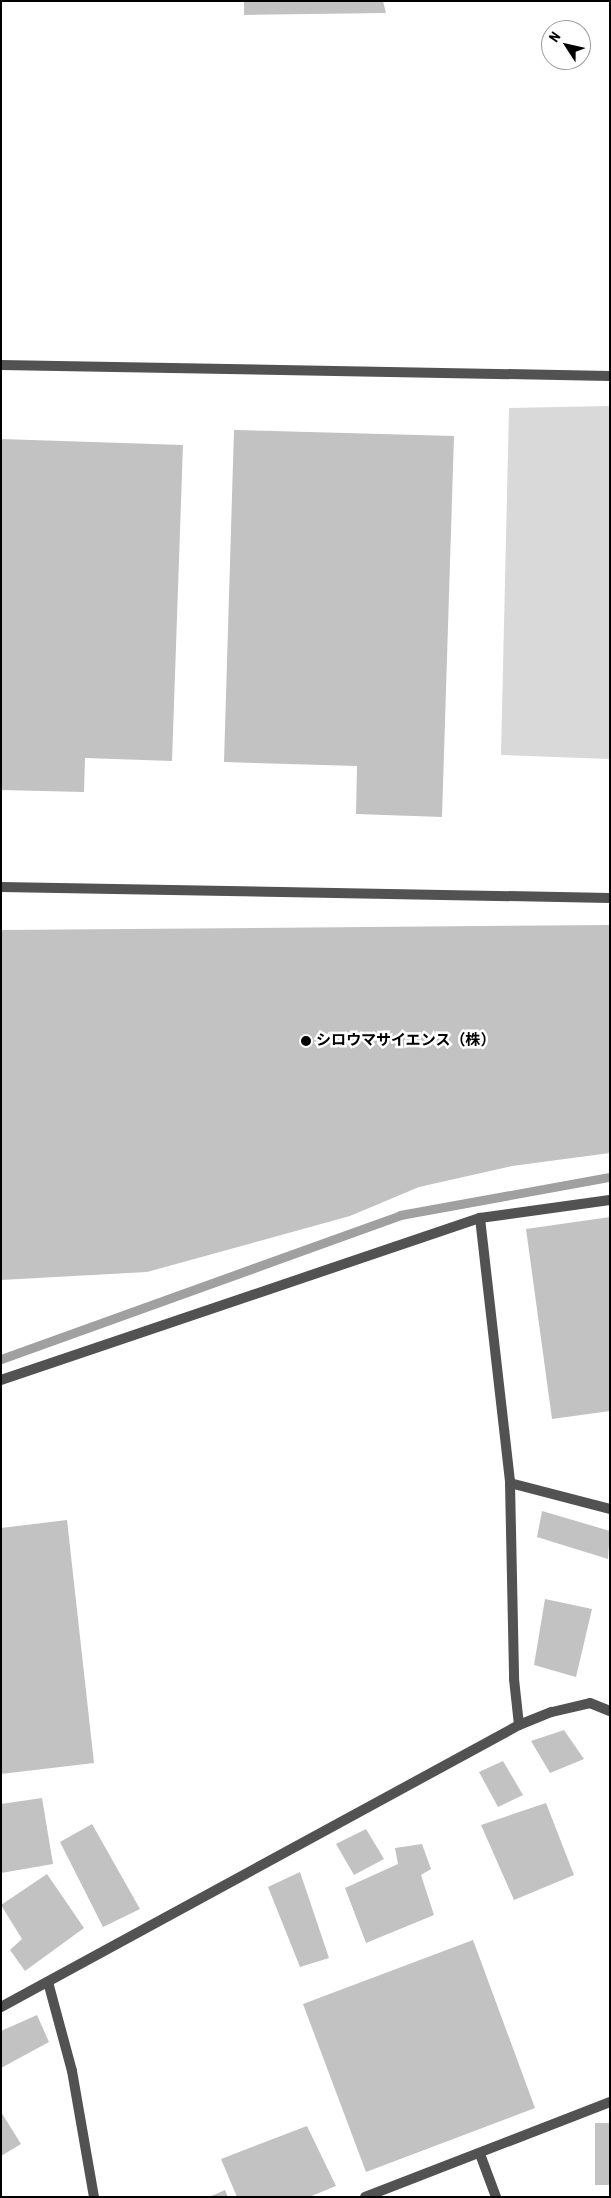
<!DOCTYPE html>
<html>
<head>
<meta charset="utf-8">
<style>
  body { margin:0 }
  #map { position:relative; width:611px; height:2198px; overflow:hidden; background:#fff; font-family:"Roboto Condensed","Noto Sans JP",sans-serif }
  div>[style] { position:absolute }
  [style*='--x'] { left:calc(var(--x)*1px); top:calc(var(--y)*1px); width:calc(var(--w)*1px); rotate:calc(var(--a)*1deg) }
  .green>* { inset:0; background:#d9d9d9 }
  .stream>* { height:9px; margin:-4.5px; padding:0 4.5px; transform-origin:4.5px; border-radius:4.5px; background:#a0a0a0 }
  .building>* { inset:0; background:#c2c2c2 }
  .minor>* { height:10px; margin:-5px; padding:0 5px; transform-origin:5px; border-radius:5px; background:#525252 }
  .dots>* { width:14px; height:14px; translate:-50% -50%; box-sizing:border-box; border:2px solid #fff; border-radius:50% }
  span { translate:-50% -50%; white-space:nowrap; text-align:center; line-height:1.15; -webkit-text-stroke:5px #fff; paint-order:stroke }
  .poi-label { font-size:15px; color:#000; font-weight:700 }
  .left { translate:0 -50%; text-align:left }
  .frame { position:absolute; inset:0; border:2px solid #000; pointer-events:none }
  .north { position:absolute; left:541px; top:20px; width:50px; height:50px; box-sizing:border-box; background:#fff; border:1px solid #999; border-radius:50%; rotate:305deg; font-size:14px; font-weight:700; line-height:20px; text-align:center; color:#000 }
  .north::after { content:''; display:block; margin:auto; width:18px; height:22px; background:#000; clip-path:polygon(50% 0,100% 100%,50% 72%,0 100%) }
</style>
</head>
<body>
<div id="map">
  <div class="green">
    <i style="clip-path:polygon(610px 406px,610px 759px,501px 755px,509px 408px)"></i>
  </div>
  <div class="stream">
    <i style="--x:1;--y:1359;--w:424;--a:-19.8"></i>
    <i style="--x:400;--y:1215;--w:213;--a:-10.3"></i>
  </div>
  <div class="building">
    <i style="clip-path:polygon(244px 1px,383px 1px,386px 13px,244px 15px)"></i>
    <i style="clip-path:polygon(234px 430px,454px 436px,442px 817px,356px 814px,357px 766px,224px 762px)"></i>
    <i style="clip-path:polygon(1px 439px,183px 445px,172px 761px,85px 758px,84px 792px,1px 790px)"></i>
    <i style="clip-path:polygon(610px 925px,610px 1153px,512px 1166px,419px 1187px,350px 1216px,147px 1272px,1px 1280px,1px 930px)"></i>
    <i style="clip-path:polygon(610px 1217px,610px 1411px,552px 1419px,526px 1229px)"></i>
    <i style="clip-path:polygon(542px 1511px,610px 1531px,608px 1559px,537px 1537px)"></i>
    <i style="clip-path:polygon(67px 1520px,94px 1763px,1px 1774px,1px 1528px)"></i>
    <i style="clip-path:polygon(545px 1599px,592px 1609px,576px 1677px,534px 1665px)"></i>
    <i style="clip-path:polygon(564px 1730px,584px 1759px,550px 1773px,531px 1741px)"></i>
    <i style="clip-path:polygon(503px 1761px,523px 1795px,498px 1807px,479px 1772px)"></i>
    <i style="clip-path:polygon(42px 1798px,53px 1864px,1px 1873px,1px 1804px)"></i>
    <i style="clip-path:polygon(546px 1803px,574px 1875px,514px 1900px,481px 1825px)"></i>
    <i style="clip-path:polygon(92px 1824px,140px 1909px,103px 1927px,60px 1842px)"></i>
    <i style="clip-path:polygon(366px 1829px,384px 1859px,354px 1875px,336px 1844px)"></i>
    <i style="clip-path:polygon(422px 1844px,431px 1869px,421px 1875px,434px 1915px,366px 1943px,345px 1888px,398px 1864px,395px 1848px)"></i>
    <i style="clip-path:polygon(300px 1872px,329px 1958px,300px 1967px,268px 1887px)"></i>
    <i style="clip-path:polygon(47px 1874px,84px 1928px,25px 1971px,10px 1950px,22px 1939px,1px 1905px)"></i>
    <i style="clip-path:polygon(473px 1940px,535px 2108px,366px 2172px,303px 2004px)"></i>
    <i style="clip-path:polygon(37px 2015px,49px 2042px,1px 2068px,1px 2031px)"></i>
    <i style="clip-path:polygon(1px 2112px,21px 2144px,1px 2156px)"></i>
    <i style="clip-path:polygon(595px 2123px,610px 2123px,610px 2185px,595px 2185px)"></i>
    <i style="clip-path:polygon(307px 2126px,336px 2186px,309px 2197px,237px 2197px,221px 2159px)"></i>
    <i style="clip-path:polygon(225px 2190px,228px 2197px,209px 2197px)"></i>
  </div>
  <div class="minor">
    <i style="--x:1;--y:365;--w:609;--a:1.03"></i>
    <i style="--x:1;--y:887;--w:609;--a:1.03"></i>
    <i style="--x:480;--y:1218;--w:267;--a:83.5"></i>
    <i style="--x:510;--y:1483;--w:196;--a:88.8"></i>
    <i style="--x:514;--y:1679;--w:46;--a:83.8"></i>
    <i style="--x:519;--y:1725;--w:35;--a:-22"></i>
    <i style="--x:552;--y:1712;--w:39;--a:-13"></i>
    <i style="--x:590;--y:1703;--w:22;--a:22"></i>
    <i style="--x:1;--y:1380;--w:506;--a:-18.69"></i>
    <i style="--x:480;--y:1218;--w:131;--a:-7.9"></i>
    <i style="--x:510;--y:1483;--w:103;--a:14.6"></i>
    <i style="--x:48;--y:1982;--w:92;--a:74.9"></i>
    <i style="--x:72;--y:2071;--w:128;--a:80.1"></i>
    <i style="--x:1;--y:2007;--w:590;--a:-28.56"></i>
    <i style="--x:480;--y:2154;--w:46;--a:69.6"></i>
    <i style="--x:365;--y:2197;--w:263;--a:-21.2"></i>
  </div>
  <div class="dots">
    <i style="left:306px;top:1041px;background:#000"></i>
  </div>
  <div class="poi-label">
    <span class="left" style="left:316px;top:1041px">シロウマサイエンス（株）</span>
  </div>
  <div class="frame"></div>
  <div class="north">N</div>
</div>
</body>
</html>
